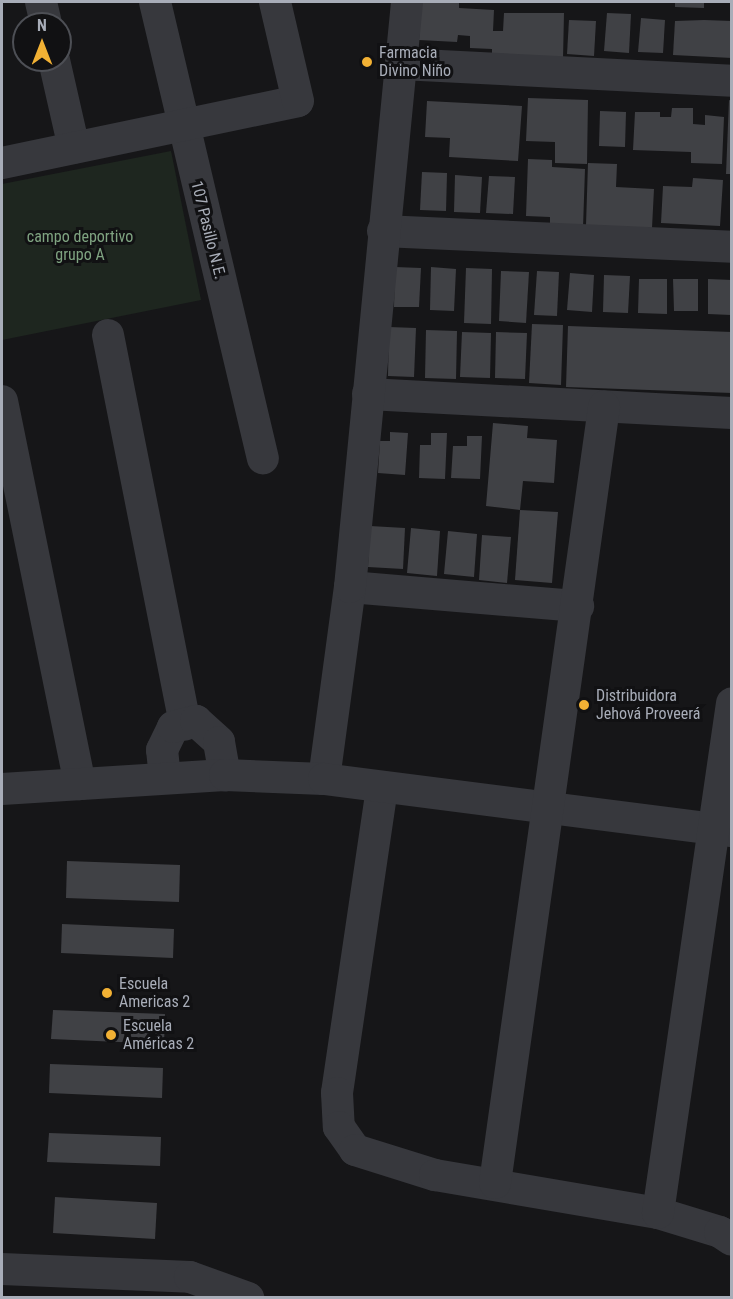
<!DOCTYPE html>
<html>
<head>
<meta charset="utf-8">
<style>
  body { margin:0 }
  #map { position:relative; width:733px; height:1299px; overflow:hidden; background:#161618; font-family:"Roboto Condensed",sans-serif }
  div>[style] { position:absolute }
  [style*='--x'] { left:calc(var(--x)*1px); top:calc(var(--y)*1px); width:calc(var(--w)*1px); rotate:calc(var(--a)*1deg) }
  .green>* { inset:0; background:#1e261f }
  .building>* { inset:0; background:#404145 }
  .minor>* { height:32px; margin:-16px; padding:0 16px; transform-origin:16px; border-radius:16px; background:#37383d }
  .dots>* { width:16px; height:16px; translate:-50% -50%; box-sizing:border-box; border:3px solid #111113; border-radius:50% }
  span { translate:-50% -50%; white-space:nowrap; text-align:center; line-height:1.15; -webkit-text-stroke:6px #111113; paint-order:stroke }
  .poi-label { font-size:16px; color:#a8adb8 }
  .left { translate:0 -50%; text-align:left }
  .street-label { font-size:16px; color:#a8adb8 }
  .park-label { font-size:16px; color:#7fa381 }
  .frame { position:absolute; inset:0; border:3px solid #a8adb8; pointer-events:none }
  .north { position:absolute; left:12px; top:12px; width:60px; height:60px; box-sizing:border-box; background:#111113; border:2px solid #4d4f55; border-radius:50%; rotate:0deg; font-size:16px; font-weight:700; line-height:24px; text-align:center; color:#a8adb8 }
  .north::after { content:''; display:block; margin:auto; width:21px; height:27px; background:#f2b134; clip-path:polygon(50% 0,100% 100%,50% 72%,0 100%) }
</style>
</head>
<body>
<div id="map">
  <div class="green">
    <i style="clip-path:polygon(171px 151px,201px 300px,2px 340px,2px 184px)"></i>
  </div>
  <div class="building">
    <i style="clip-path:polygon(421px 2px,459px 2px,459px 8px,494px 10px,493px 31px,503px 31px,504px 13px,564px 13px,563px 59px,492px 56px,492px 49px,470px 48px,470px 36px,458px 35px,457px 42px,419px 40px)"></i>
    <i style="clip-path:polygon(675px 2px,704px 2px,704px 8px,675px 7px)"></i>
    <i style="clip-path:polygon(607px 13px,631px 14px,629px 53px,604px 51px)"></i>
    <i style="clip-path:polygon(641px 18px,665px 20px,663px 53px,638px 52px)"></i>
    <i style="clip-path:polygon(569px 20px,596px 21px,594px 56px,567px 54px)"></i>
    <i style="clip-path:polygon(704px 20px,732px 21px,732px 58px,673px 55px,675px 21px)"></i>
    <i style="clip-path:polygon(528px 98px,588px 100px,587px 164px,555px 163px,555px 142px,526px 141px)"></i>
    <i style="clip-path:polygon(729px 100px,732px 101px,732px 174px,726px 174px)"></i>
    <i style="clip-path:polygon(427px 101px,522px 106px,518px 161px,449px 157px,450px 138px,425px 137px)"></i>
    <i style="clip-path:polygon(672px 108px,693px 108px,693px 124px,705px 125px,705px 115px,724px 117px,722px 164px,691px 163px,691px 152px,633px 150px,635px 112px,660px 112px,660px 117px,671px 117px)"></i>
    <i style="clip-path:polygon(600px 111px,626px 112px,625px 147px,599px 146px)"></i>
    <i style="clip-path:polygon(528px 159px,552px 160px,552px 167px,585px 169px,583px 228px,550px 227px,550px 217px,526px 216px)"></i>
    <i style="clip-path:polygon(588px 163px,617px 164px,616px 187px,654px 189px,652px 228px,586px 225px)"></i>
    <i style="clip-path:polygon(422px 172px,447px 173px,446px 211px,420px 210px)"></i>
    <i style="clip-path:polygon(455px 175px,482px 177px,480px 213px,454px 212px)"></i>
    <i style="clip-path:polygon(489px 176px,515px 177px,513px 214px,486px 213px)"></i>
    <i style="clip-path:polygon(693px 178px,723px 180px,720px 226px,661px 223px,663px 186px,692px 187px)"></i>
    <i style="clip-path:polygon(395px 267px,421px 268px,419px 307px,394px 307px)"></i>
    <i style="clip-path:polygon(431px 267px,456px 269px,454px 311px,430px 310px)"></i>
    <i style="clip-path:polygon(466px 268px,492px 269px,491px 324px,464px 323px)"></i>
    <i style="clip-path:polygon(501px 271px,529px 272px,526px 323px,499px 321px)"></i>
    <i style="clip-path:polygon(537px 271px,559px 272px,557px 316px,534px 315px)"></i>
    <i style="clip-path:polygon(570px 273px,594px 275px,592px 312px,567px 310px)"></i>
    <i style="clip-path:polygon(604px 275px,630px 276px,628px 313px,603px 312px)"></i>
    <i style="clip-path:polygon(639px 279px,667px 279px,667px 314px,638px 313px)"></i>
    <i style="clip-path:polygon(673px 279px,698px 279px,698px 311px,674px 311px)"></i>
    <i style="clip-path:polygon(708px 279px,732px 280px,731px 315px,708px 314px)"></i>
    <i style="clip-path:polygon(532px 324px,563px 325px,561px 385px,529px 383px)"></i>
    <i style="clip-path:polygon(568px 326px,732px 332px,732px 393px,566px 387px)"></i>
    <i style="clip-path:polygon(389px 327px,416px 328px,414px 377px,388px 376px)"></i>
    <i style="clip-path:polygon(426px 330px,457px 331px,456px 379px,425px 378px)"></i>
    <i style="clip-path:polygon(462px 332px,491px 333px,490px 378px,460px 377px)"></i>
    <i style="clip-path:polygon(496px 332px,527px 333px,525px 379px,495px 378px)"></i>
    <i style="clip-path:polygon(493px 423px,528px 426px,527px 438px,557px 440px,554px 483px,523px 481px,520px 510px,486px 506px)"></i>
    <i style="clip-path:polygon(390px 432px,408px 433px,405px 475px,378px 473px,380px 441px,390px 441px)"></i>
    <i style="clip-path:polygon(431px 433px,447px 433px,445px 479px,419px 478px,420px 445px,431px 445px)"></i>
    <i style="clip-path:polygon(467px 436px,482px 436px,480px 479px,451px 478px,453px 446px,467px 446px)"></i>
    <i style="clip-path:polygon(520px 510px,558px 512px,552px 583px,515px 580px)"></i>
    <i style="clip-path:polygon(370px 526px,405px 528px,403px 569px,368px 567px)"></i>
    <i style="clip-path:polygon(411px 528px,440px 531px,437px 576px,407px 573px)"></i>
    <i style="clip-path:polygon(448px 531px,477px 534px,474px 577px,444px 574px)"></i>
    <i style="clip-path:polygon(482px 535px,511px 537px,507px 583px,479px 580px)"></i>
    <i style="clip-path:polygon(67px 861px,180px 865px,179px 902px,66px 898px)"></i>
    <i style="clip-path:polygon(62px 924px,174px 929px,173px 958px,61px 953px)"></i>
    <i style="clip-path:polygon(53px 1010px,165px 1014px,164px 1044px,51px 1039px)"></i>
    <i style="clip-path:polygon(50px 1064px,163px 1068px,162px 1098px,49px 1093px)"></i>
    <i style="clip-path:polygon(49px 1133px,161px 1137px,160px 1166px,47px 1162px)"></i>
    <i style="clip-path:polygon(55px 1197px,157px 1203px,155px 1239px,53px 1233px)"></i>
  </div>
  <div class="minor">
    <i style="--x:41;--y:2;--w:23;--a:77"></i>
    <i style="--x:155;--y:2;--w:469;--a:76.7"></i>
    <i style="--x:54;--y:60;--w:90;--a:77.2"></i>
    <i style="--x:401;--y:64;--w:331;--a:2.9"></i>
    <i style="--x:2;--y:163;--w:302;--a:-11.8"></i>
    <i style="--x:298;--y:101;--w:102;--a:-103.1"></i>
    <i style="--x:383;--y:231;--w:349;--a:2.6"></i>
    <i style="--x:108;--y:335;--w:397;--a:78.8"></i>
    <i style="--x:368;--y:394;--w:364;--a:3"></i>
    <i style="--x:2;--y:401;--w:391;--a:78.5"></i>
    <i style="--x:350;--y:587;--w:229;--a:4.8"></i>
    <i style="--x:165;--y:778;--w:28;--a:-96"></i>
    <i style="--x:162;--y:750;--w:25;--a:-64"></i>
    <i style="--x:173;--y:727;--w:24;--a:-15"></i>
    <i style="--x:196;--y:721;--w:31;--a:42"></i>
    <i style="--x:219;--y:742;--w:34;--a:80"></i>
    <i style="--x:324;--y:779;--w:194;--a:-82.3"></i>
    <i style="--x:350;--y:587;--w:588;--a:-84.43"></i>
    <i style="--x:382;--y:788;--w:308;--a:98.4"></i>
    <i style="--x:337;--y:1093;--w:34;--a:87"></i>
    <i style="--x:339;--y:1127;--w:28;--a:55"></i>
    <i style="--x:355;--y:1150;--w:84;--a:17.4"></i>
    <i style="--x:435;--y:1175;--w:226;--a:9.7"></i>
    <i style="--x:658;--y:1213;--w:65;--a:17"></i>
    <i style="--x:720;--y:1232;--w:14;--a:34"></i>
    <i style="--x:2;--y:789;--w:223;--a:-3.6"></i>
    <i style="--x:225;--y:775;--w:99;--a:2.3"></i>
    <i style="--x:324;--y:779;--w:411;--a:7.3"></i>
    <i style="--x:495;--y:1183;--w:784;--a:-82"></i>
    <i style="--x:658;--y:1213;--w:515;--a:-81.74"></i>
    <i style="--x:2;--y:1269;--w:188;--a:2.4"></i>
    <i style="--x:190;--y:1277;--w:62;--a:19.9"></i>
  </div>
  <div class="dots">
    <i style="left:367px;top:62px;background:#f2b134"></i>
    <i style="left:584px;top:705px;background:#f2b134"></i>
    <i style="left:107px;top:993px;background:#f2b134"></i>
    <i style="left:111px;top:1035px;background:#f2b134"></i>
  </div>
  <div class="poi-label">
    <span class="left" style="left:379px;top:62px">Farmacia<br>Divino Niño</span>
    <span class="left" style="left:596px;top:705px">Distribuidora<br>Jehová Proveerá</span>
    <span class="left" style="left:119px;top:993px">Escuela<br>Americas 2</span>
    <span class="left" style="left:123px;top:1035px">Escuela<br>Américas 2</span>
  </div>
  <div class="street-label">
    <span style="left:208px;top:230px;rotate:76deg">107 Pasillo N.E.</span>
  </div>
  <div class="park-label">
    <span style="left:80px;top:246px">campo deportivo<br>grupo A</span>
  </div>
  <div class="frame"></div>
  <div class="north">N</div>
</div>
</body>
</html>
